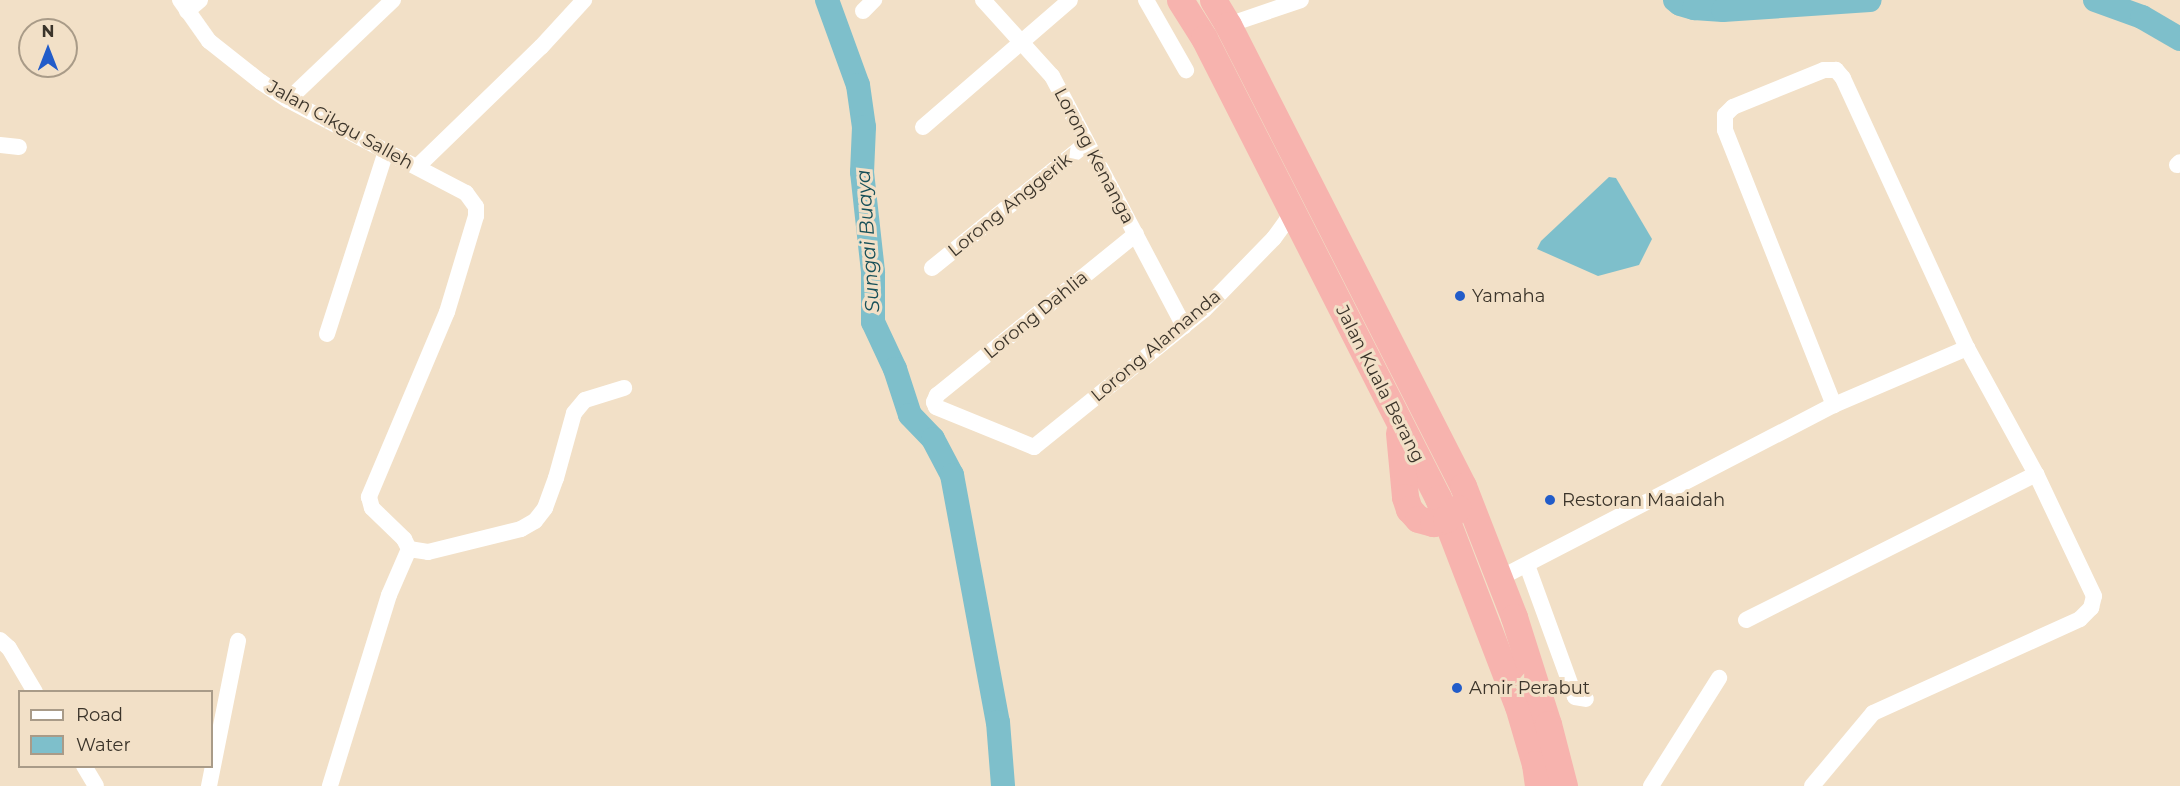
<!DOCTYPE html>
<html>
<head>
<meta charset="utf-8">
<style>
  body { margin:0 }
  #map { position:relative; width:2180px; height:786px; overflow:hidden; background:#f2e0c7; font-family:Montserrat,sans-serif }
  div>[style] { position:absolute }
  [style*='--x'] { left:calc(var(--x)*1px); top:calc(var(--y)*1px); width:calc(var(--w)*1px); rotate:calc(var(--a)*1deg) }
  .water>* { inset:0; background:#7ebfcb }
  .river>* { height:24px; margin:-12px; padding:0 12px; transform-origin:12px; border-radius:12px; background:#7ebfcb }
  .minor>* { height:16px; margin:-8px; padding:0 8px; transform-origin:8px; border-radius:8px; background:#fff }
  .trunk>* { height:27px; margin:-13.5px; padding:0 13.5px; transform-origin:13.5px; border-radius:13.5px; background:#f7b3ae }
  .dots>* { width:16px; height:16px; translate:-50% -50%; box-sizing:border-box; border:3px solid #f2e0c7; border-radius:50% }
  span { translate:-50% -50%; white-space:nowrap; text-align:center; line-height:1.15; -webkit-text-stroke:6px #f2e0c7; paint-order:stroke }
  .street-label { font-size:18px; color:#3b342a }
  .poi-label { font-size:18px; color:#3b342a }
  .left { translate:0 -50%; text-align:left }
  .water-label { font-size:20px; color:#175059; font-style:italic }
  .legend { position:absolute; left:18px; top:690px; width:195px; height:78px; box-sizing:border-box; background:#f2e0c7; border:2px solid #a99b88; margin:0; padding:8px 10px; list-style:none; font-size:18px; color:#3b342a }
  .legend li { display:flex; align-items:center; gap:12px; height:30px }
  .legend b { width:30px; border:2px solid #a99b88 }
  .north { position:absolute; left:18px; top:18px; width:60px; height:60px; box-sizing:border-box; background:#f2e0c7; border:2px solid #a99b88; border-radius:50%; rotate:0deg; font-size:16px; font-weight:700; line-height:24px; text-align:center; color:#3b342a }
  .north::after { content:''; display:block; margin:auto; width:21px; height:27px; background:#225cc9; clip-path:polygon(50% 0,100% 100%,50% 72%,0 100%) }
</style>
</head>
<body>
<div id="map">
  <div class="water">
    <i style="clip-path:polygon(1609px 177px,1616px 178px,1652px 239px,1639px 265px,1598px 276px,1537px 249px,1541px 241px)"></i>
  </div>
  <div class="river">
    <i style="--x:827;--y:0;--w:90;--a:70"></i>
    <i style="--x:858;--y:85;--w:42;--a:81.9"></i>
    <i style="--x:864;--y:127;--w:45;--a:92.5"></i>
    <i style="--x:862;--y:172;--w:101;--a:83.7"></i>
    <i style="--x:873;--y:272;--w:50;--a:90"></i>
    <i style="--x:873;--y:322;--w:52;--a:64.9"></i>
    <i style="--x:895;--y:369;--w:48;--a:71.9"></i>
    <i style="--x:910;--y:415;--w:33;--a:46"></i>
    <i style="--x:933;--y:439;--w:41;--a:62.2"></i>
    <i style="--x:952;--y:475;--w:251;--a:79.5"></i>
    <i style="--x:998;--y:722;--w:64;--a:85.5"></i>
    <i style="--x:1675;--y:0;--w:6;--a:39"></i>
    <i style="--x:1680;--y:4;--w:15;--a:16"></i>
    <i style="--x:1694;--y:8;--w:29;--a:4"></i>
    <i style="--x:1723;--y:10;--w:147;--a:-3.9"></i>
    <i style="--x:2095;--y:0;--w:50;--a:19.9"></i>
    <i style="--x:2142;--y:17;--w:44;--a:30.1"></i>
  </div>
  <div class="minor">
    <i style="--x:180;--y:0;--w:50;--a:54.7"></i>
    <i style="--x:209;--y:41;--w:66;--a:38.3"></i>
    <i style="--x:261;--y:82;--w:32;--a:34"></i>
    <i style="--x:288;--y:100;--w:201;--a:27.6"></i>
    <i style="--x:466;--y:193;--w:17;--a:54"></i>
    <i style="--x:476;--y:207;--w:9;--a:90"></i>
    <i style="--x:476;--y:216;--w:100;--a:106.8"></i>
    <i style="--x:447;--y:312;--w:201;--a:112.9"></i>
    <i style="--x:369;--y:497;--w:11;--a:75"></i>
    <i style="--x:372;--y:508;--w:45;--a:44.1"></i>
    <i style="--x:404;--y:539;--w:11;--a:63"></i>
    <i style="--x:409;--y:549;--w:50;--a:113.5"></i>
    <i style="--x:389;--y:595;--w:200;--a:107.2"></i>
    <i style="--x:983;--y:0;--w:103;--a:47.8"></i>
    <i style="--x:1052;--y:76;--w:283;--a:62.2"></i>
    <i style="--x:1146;--y:0;--w:81;--a:60.3"></i>
    <i style="--x:187;--y:11;--w:17;--a:-40"></i>
    <i style="--x:863;--y:11;--w:16;--a:-45"></i>
    <i style="--x:1228;--y:25;--w:77;--a:-18.9"></i>
    <i style="--x:288;--y:100;--w:145;--a:-43.6"></i>
    <i style="--x:923;--y:127;--w:194;--a:-40.8"></i>
    <i style="--x:0;--y:145;--w:19;--a:6"></i>
    <i style="--x:2177;--y:165;--w:4;--a:-45"></i>
    <i style="--x:417;--y:167;--w:173;--a:-44.1"></i>
    <i style="--x:541;--y:47;--w:64;--a:-47.5"></i>
    <i style="--x:1136;--y:234;--w:256;--a:141"></i>
    <i style="--x:937;--y:395;--w:8;--a:113"></i>
    <i style="--x:934;--y:402;--w:5;--a:68"></i>
    <i style="--x:936;--y:407;--w:106;--a:22.2"></i>
    <i style="--x:1034;--y:447;--w:218;--a:-38.9"></i>
    <i style="--x:1204;--y:310;--w:100;--a:-45.8"></i>
    <i style="--x:1274;--y:238;--w:22;--a:-54"></i>
    <i style="--x:1287;--y:220;--w:12;--a:-76"></i>
    <i style="--x:932;--y:268;--w:199;--a:-38.9"></i>
    <i style="--x:327;--y:334;--w:192;--a:-72.1"></i>
    <i style="--x:409;--y:549;--w:19;--a:9"></i>
    <i style="--x:428;--y:552;--w:96;--a:-13.9"></i>
    <i style="--x:521;--y:529;--w:16;--a:-30"></i>
    <i style="--x:535;--y:521;--w:16;--a:-52"></i>
    <i style="--x:545;--y:508;--w:32;--a:-70"></i>
    <i style="--x:556;--y:478;--w:67;--a:-74.5"></i>
    <i style="--x:574;--y:413;--w:17;--a:-50"></i>
    <i style="--x:585;--y:400;--w:41;--a:-17.1"></i>
    <i style="--x:1527;--y:565;--w:140;--a:70"></i>
    <i style="--x:1575;--y:697;--w:11;--a:10"></i>
    <i style="--x:1500;--y:578;--w:376;--a:-27.4"></i>
    <i style="--x:1834;--y:405;--w:145;--a:-23.2"></i>
    <i style="--x:1746;--y:620;--w:325;--a:-26.7"></i>
    <i style="--x:0;--y:640;--w:12;--a:42"></i>
    <i style="--x:9;--y:648;--w:51;--a:59.4"></i>
    <i style="--x:84;--y:766;--w:23;--a:59"></i>
    <i style="--x:209;--y:786;--w:148;--a:-78.7"></i>
    <i style="--x:1651;--y:786;--w:128;--a:-57.8"></i>
    <i style="--x:1812;--y:786;--w:95;--a:-50.1"></i>
    <i style="--x:1873;--y:713;--w:227;--a:-24.4"></i>
    <i style="--x:2080;--y:619;--w:16;--a:-45"></i>
    <i style="--x:2091;--y:608;--w:12;--a:-76"></i>
    <i style="--x:2094;--y:596;--w:135;--a:-115.4"></i>
    <i style="--x:2036;--y:474;--w:144;--a:-118.7"></i>
    <i style="--x:1967;--y:348;--w:297;--a:-114.7"></i>
    <i style="--x:1843;--y:78;--w:11;--a:-131"></i>
    <i style="--x:1836;--y:70;--w:12;--a:180"></i>
    <i style="--x:1824;--y:70;--w:98;--a:157.9"></i>
    <i style="--x:1733;--y:107;--w:11;--a:135"></i>
    <i style="--x:1725;--y:115;--w:15;--a:90"></i>
    <i style="--x:1725;--y:130;--w:296;--a:68.4"></i>
  </div>
  <div class="trunk">
    <i style="--x:1180;--y:0;--w:45;--a:57.7"></i>
    <i style="--x:1204;--y:38;--w:516;--a:63.04"></i>
    <i style="--x:1438;--y:498;--w:223;--a:69"></i>
    <i style="--x:1518;--y:706;--w:60;--a:73.7"></i>
    <i style="--x:1535;--y:764;--w:22;--a:82"></i>
    <i style="--x:1213;--y:0;--w:29;--a:59"></i>
    <i style="--x:1228;--y:25;--w:517;--a:62.99"></i>
    <i style="--x:1463;--y:486;--w:141;--a:68.7"></i>
    <i style="--x:1514;--y:617;--w:112;--a:72.4"></i>
    <i style="--x:1548;--y:724;--w:64;--a:75.5"></i>
    <i style="--x:1399;--y:433;--w:64;--a:84.6"></i>
    <i style="--x:1405;--y:497;--w:13;--a:72"></i>
    <i style="--x:1409;--y:509;--w:13;--a:48"></i>
    <i style="--x:1418;--y:519;--w:16;--a:15"></i>
    <i style="--x:1433;--y:523;--w:14;--a:-17"></i>
    <i style="--x:1446;--y:519;--w:16;--a:-43"></i>
  </div>
  <div class="dots">
    <i style="left:1460px;top:296px;background:#225cc9"></i>
    <i style="left:1550px;top:500px;background:#225cc9"></i>
    <i style="left:1457px;top:688px;background:#225cc9"></i>
  </div>
  <div class="street-label">
    <span style="left:340px;top:125px;rotate:29deg">Jalan Cikgu Salleh</span>
    <span style="left:1094px;top:156px;rotate:62deg">Lorong Kenanga</span>
    <span style="left:1010px;top:205px;rotate:-39deg">Lorong Anggerik</span>
    <span style="left:1036px;top:315px;rotate:-39deg">Lorong Dahlia</span>
    <span style="left:1156px;top:346px;rotate:-40deg">Lorong Alamanda</span>
    <span style="left:1380px;top:384px;rotate:63deg">Jalan Kuala Berang</span>
  </div>
  <div class="poi-label">
    <span class="left" style="left:1472px;top:296px">Yamaha</span>
    <span class="left" style="left:1562px;top:500px">Restoran Maaidah</span>
    <span class="left" style="left:1469px;top:688px">Amir Perabut</span>
  </div>
  <div class="water-label">
    <span style="left:868px;top:241px;rotate:-94deg">Sungai Buaya</span>
  </div>
  <ul class="legend">
  <li><b style="height:8px;background:#fff"></b>Road</li>
  <li><b style="height:16px;background:#7ebfcb"></b>Water</li>
  </ul>
  <div class="north">N</div>
</div>
</body>
</html>
